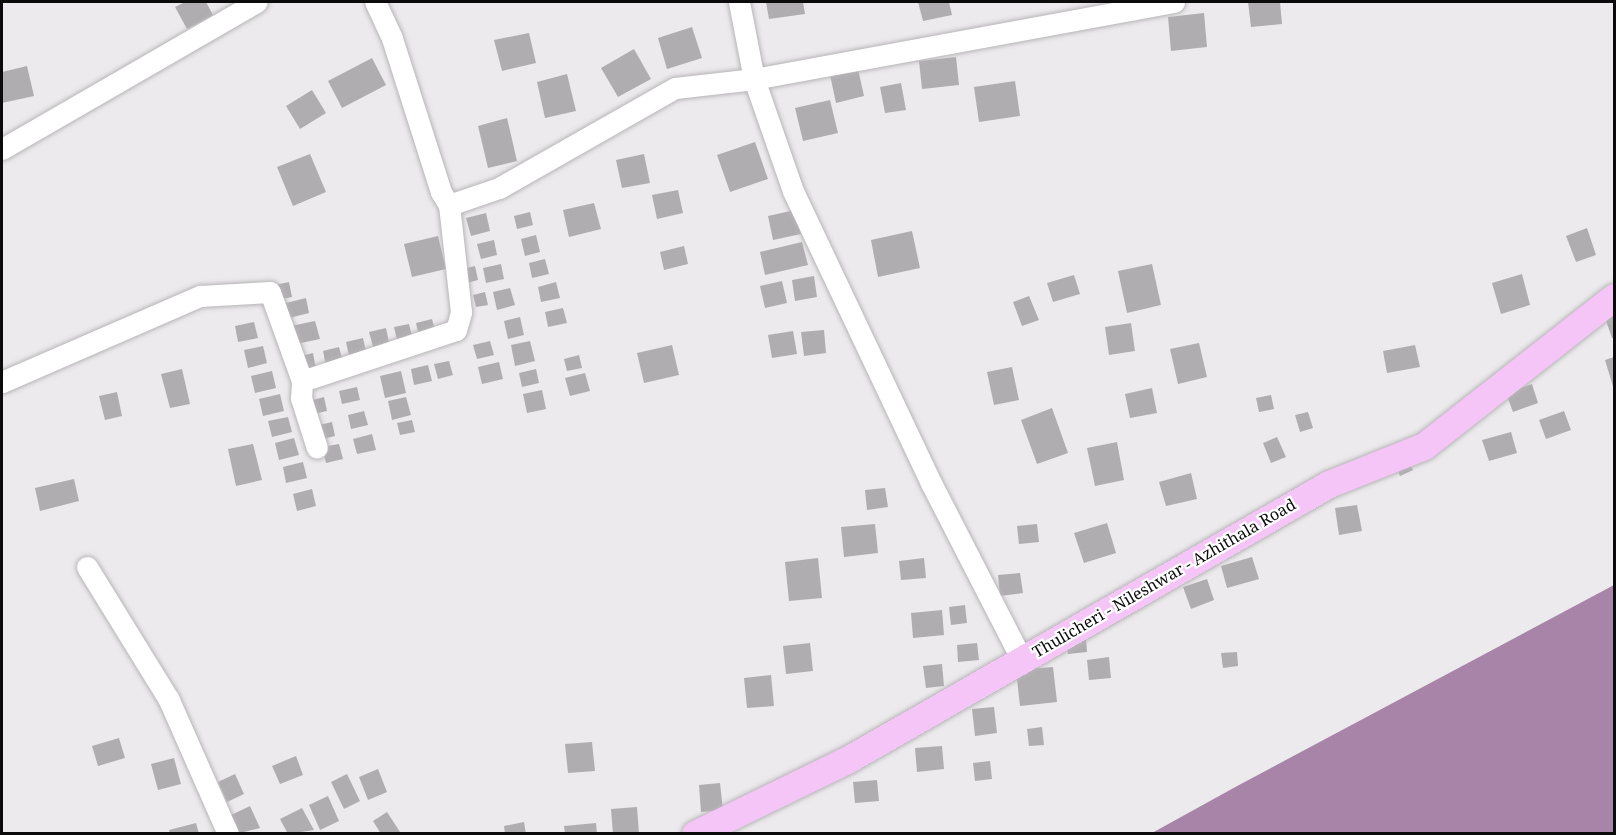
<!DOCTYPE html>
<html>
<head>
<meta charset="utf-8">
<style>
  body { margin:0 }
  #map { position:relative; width:1616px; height:835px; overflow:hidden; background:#eceaec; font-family:"Noto Serif",serif }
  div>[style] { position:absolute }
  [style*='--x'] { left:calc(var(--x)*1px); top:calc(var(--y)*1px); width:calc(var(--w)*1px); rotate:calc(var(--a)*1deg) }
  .water>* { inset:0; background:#a784a8 }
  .building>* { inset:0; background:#b0adb0 }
  .roads { filter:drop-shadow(0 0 2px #b7b5b7) drop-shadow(0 0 2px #b7b5b7) }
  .minor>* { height:21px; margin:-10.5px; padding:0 10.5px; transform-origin:10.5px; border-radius:10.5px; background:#fff }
  .major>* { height:27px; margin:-13.5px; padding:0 13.5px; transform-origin:13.5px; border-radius:13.5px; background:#f6c5f8 }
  span { translate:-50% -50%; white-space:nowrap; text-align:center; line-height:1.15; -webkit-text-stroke:4.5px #fff; paint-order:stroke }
  .street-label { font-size:16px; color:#0c0b0c }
  .frame { position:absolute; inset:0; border:3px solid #0c0b0c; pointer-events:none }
</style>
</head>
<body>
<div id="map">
  <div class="water">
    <i style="clip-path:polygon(1614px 585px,1614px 833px,1152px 833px,1239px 785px)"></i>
  </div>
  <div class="building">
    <i style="clip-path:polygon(185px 2px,206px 2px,213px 15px,187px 29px,175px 7px)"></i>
    <i style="clip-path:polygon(766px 2px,803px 2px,805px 14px,769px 19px)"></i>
    <i style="clip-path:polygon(918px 2px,949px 2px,952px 15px,923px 21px)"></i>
    <i style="clip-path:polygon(1248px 2px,1280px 2px,1282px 24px,1251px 27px)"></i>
    <i style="clip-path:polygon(1204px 13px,1207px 47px,1171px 51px,1168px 17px)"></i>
    <i style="clip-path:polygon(692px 27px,702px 58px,667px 69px,658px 38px)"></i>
    <i style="clip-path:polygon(529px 33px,536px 63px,502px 71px,494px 40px)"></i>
    <i style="clip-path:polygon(634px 49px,651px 79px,618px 97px,601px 68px)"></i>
    <i style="clip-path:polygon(956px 57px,959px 85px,922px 89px,919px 61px)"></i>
    <i style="clip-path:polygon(372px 58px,386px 85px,342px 108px,328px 81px)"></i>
    <i style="clip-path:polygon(27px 66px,34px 96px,2px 103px,2px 72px)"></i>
    <i style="clip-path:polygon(858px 69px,864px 96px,836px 103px,830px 75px)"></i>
    <i style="clip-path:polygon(567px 74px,576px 111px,545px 118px,537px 82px)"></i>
    <i style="clip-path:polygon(1015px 81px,1020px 116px,979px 122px,974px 87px)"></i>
    <i style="clip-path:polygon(901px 83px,906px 110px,885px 113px,880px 87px)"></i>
    <i style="clip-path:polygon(312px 90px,326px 113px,300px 129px,286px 106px)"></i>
    <i style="clip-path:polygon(830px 100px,838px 133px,803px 141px,795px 108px)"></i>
    <i style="clip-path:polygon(507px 118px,517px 161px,488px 168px,478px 126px)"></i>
    <i style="clip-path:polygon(755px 142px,768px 179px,730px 192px,717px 155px)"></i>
    <i style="clip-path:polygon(310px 154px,326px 192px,293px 206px,277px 167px)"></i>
    <i style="clip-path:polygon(644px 154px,650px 183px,622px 188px,616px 160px)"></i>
    <i style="clip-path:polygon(678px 190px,683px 213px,657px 219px,652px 195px)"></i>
    <i style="clip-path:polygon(594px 203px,601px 229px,569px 237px,563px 210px)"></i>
    <i style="clip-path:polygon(795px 210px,801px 234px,773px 240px,768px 216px)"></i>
    <i style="clip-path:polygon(530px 212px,533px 225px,517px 229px,514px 216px)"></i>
    <i style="clip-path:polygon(486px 213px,490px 231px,471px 236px,466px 218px)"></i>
    <i style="clip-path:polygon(1587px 228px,1596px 255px,1576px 262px,1566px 236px)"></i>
    <i style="clip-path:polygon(912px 231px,920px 268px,878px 277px,871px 240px)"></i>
    <i style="clip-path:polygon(536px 235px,540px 252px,525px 256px,521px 239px)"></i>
    <i style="clip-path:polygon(438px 236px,446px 269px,412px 277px,404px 244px)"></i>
    <i style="clip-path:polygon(494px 240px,497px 255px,481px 259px,477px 244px)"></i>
    <i style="clip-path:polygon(802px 242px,808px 265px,765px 275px,760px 252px)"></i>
    <i style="clip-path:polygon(684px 246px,688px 264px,664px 270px,660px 252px)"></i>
    <i style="clip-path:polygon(545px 259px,549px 274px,532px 278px,529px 263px)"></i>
    <i style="clip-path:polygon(501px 264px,504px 279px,486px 283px,483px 268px)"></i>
    <i style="clip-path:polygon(1152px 264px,1161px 305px,1127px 313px,1118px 271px)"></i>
    <i style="clip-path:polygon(475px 266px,478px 280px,467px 283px,463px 269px)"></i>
    <i style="clip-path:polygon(1522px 274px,1530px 305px,1501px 314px,1492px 283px)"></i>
    <i style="clip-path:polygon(1074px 275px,1080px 294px,1053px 302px,1047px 283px)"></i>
    <i style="clip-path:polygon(814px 276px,817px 297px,795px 301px,792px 280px)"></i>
    <i style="clip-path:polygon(782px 281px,787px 303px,765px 308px,760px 286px)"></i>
    <i style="clip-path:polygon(289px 282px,292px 297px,278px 300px,275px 285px)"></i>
    <i style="clip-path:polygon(556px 282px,560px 298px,541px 302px,538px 287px)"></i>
    <i style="clip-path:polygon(510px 288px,515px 305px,497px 310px,493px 292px)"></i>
    <i style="clip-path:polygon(485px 292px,488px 305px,476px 307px,473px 295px)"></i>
    <i style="clip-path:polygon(1029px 296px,1039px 320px,1022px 326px,1013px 302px)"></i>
    <i style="clip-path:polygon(306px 298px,309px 313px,289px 318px,286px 303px)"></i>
    <i style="clip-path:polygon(563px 308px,567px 323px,548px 327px,545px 312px)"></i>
    <i style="clip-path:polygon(1614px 312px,1614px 338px,1612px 338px,1604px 315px)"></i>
    <i style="clip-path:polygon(520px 317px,524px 335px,508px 339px,504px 321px)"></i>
    <i style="clip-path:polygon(432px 319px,436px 334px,419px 337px,416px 323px)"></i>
    <i style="clip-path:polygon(315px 321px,320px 339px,296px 344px,291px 326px)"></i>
    <i style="clip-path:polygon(254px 322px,258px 338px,238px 342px,235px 326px)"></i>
    <i style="clip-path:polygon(1131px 323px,1135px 351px,1109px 355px,1105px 327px)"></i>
    <i style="clip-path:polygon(409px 324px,413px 340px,398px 344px,394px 327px)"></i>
    <i style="clip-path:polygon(386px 328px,390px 347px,374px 350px,369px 332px)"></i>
    <i style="clip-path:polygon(824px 330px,826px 353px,804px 356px,801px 332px)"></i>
    <i style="clip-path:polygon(793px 331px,797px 354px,772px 358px,768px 335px)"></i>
    <i style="clip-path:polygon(363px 338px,367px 356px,350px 360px,346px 342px)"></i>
    <i style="clip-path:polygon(490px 341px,494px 355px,477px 359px,473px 345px)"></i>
    <i style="clip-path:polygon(530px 341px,535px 361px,515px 366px,511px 345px)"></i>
    <i style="clip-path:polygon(1199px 343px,1207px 377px,1178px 384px,1170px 349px)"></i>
    <i style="clip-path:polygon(672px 345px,679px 375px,644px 383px,637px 353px)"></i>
    <i style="clip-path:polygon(1415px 345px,1420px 367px,1387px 373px,1383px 351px)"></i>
    <i style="clip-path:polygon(263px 346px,267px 363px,248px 368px,244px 350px)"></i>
    <i style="clip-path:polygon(339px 347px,343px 362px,326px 366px,323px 351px)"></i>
    <i style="clip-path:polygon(313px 353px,316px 369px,301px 373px,297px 357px)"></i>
    <i style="clip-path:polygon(579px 355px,582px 368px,567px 371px,564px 359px)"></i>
    <i style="clip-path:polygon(1614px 357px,1614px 390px,1605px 360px)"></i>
    <i style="clip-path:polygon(449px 361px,453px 375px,438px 379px,434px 364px)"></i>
    <i style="clip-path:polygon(499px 362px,503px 379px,482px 384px,478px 367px)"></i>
    <i style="clip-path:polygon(428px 365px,432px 381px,414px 385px,411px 369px)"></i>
    <i style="clip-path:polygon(1012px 367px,1019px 400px,994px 405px,987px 372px)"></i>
    <i style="clip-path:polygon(182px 369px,190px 404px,170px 408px,161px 374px)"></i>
    <i style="clip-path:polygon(536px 369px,539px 383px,522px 387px,519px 373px)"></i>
    <i style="clip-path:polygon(272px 371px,276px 388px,255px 393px,251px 376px)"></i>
    <i style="clip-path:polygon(401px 371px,406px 393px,385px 398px,380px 376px)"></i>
    <i style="clip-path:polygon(585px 373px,590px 391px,570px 396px,565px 378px)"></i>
    <i style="clip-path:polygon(1532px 384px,1538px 403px,1513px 412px,1506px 393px)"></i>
    <i style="clip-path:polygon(357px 387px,360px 400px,342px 404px,339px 391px)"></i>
    <i style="clip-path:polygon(1152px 388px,1157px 413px,1130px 418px,1125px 394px)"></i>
    <i style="clip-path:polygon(542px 390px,546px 409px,527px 413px,523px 394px)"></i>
    <i style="clip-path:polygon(117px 392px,122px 416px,105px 420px,99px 396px)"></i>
    <i style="clip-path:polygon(280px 394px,284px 411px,263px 416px,259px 399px)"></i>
    <i style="clip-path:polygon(1271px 395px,1274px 409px,1259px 412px,1256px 398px)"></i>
    <i style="clip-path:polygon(324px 397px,327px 411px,313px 414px,309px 401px)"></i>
    <i style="clip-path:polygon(406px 397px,411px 415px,392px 420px,388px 401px)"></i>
    <i style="clip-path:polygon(1052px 408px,1068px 453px,1037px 464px,1021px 420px)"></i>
    <i style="clip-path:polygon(364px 411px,368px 425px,351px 429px,348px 415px)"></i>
    <i style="clip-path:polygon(1564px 411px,1571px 430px,1546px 439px,1539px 420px)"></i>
    <i style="clip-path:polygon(1308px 412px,1313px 428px,1300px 432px,1295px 415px)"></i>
    <i style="clip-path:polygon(288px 417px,292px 432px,272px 437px,268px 421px)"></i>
    <i style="clip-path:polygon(412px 420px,415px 432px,400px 435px,397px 423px)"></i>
    <i style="clip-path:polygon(332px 422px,335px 436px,319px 440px,315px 426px)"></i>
    <i style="clip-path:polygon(1511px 432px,1517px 453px,1489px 461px,1482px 440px)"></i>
    <i style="clip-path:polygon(372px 434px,376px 450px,357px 454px,353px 439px)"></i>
    <i style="clip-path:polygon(1277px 437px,1286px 457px,1271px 463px,1263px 443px)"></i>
    <i style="clip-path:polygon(294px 438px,299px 455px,279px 460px,275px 443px)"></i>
    <i style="clip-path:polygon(1117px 442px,1124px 480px,1095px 486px,1087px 448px)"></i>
    <i style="clip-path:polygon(253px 444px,262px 480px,236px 486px,228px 449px)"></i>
    <i style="clip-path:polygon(339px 444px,343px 459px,326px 463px,322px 447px)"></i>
    <i style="clip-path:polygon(1408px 460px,1413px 470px,1400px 476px,1396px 466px)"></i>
    <i style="clip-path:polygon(303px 462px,307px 478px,286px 483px,283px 467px)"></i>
    <i style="clip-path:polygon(1191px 473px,1197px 499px,1166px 506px,1159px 482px)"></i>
    <i style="clip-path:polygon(74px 479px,79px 501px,40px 511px,35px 488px)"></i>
    <i style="clip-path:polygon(885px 488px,888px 507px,867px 510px,865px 490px)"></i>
    <i style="clip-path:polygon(312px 489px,316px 506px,297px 511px,293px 494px)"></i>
    <i style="clip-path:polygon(1357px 505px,1362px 531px,1339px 535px,1335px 508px)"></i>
    <i style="clip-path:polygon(1107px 523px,1116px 553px,1084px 563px,1074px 533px)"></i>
    <i style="clip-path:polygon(875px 524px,878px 553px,844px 557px,841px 527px)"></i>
    <i style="clip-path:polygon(1037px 524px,1039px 542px,1019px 544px,1017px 526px)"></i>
    <i style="clip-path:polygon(1252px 557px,1259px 579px,1227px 588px,1221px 566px)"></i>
    <i style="clip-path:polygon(818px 558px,822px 598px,789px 601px,785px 562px)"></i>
    <i style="clip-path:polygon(924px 558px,926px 578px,901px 580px,899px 561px)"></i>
    <i style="clip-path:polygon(1020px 573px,1023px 593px,1000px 596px,998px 575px)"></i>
    <i style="clip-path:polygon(1207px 579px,1214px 600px,1191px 609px,1183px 587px)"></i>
    <i style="clip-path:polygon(965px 605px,967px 623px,951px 625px,949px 607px)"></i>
    <i style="clip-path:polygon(942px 610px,944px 635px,913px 638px,911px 613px)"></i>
    <i style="clip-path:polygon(1086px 638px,1087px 652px,1068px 654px,1066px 641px)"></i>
    <i style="clip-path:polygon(810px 643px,813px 671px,786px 674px,783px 646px)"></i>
    <i style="clip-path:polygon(977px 643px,979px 660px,958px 662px,957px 645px)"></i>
    <i style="clip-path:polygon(1237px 652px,1238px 666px,1223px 668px,1221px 653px)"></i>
    <i style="clip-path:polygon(1109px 657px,1111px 678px,1089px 680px,1087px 660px)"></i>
    <i style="clip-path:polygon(942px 664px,944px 686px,926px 688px,923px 666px)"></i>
    <i style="clip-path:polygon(1053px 667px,1057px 702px,1020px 706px,1016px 670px)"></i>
    <i style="clip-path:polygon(771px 675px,774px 706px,747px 708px,744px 678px)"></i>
    <i style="clip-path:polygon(994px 707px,997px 733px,975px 736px,972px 709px)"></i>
    <i style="clip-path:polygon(1042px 727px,1044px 745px,1029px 746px,1027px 729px)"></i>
    <i style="clip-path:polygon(119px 738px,125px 758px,98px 766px,92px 746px)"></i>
    <i style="clip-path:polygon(592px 742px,595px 771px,568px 773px,565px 744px)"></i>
    <i style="clip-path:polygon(942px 746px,944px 769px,917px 772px,915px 748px)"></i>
    <i style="clip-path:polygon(296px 756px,303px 775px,280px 784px,272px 766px)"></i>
    <i style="clip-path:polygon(174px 758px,181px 784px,158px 790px,151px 764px)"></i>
    <i style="clip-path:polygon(990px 761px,992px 779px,975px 781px,973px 763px)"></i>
    <i style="clip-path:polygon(378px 769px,387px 792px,368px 800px,359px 777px)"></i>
    <i style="clip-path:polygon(235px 774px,244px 794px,227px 802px,218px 782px)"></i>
    <i style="clip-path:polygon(347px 774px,360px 801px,344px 809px,331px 782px)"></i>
    <i style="clip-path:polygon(877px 780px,879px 801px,855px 803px,853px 782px)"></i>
    <i style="clip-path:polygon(720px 783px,723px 810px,701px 812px,699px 785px)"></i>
    <i style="clip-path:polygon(328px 796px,339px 821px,320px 830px,309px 805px)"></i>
    <i style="clip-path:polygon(250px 806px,260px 828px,236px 834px,229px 816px)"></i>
    <i style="clip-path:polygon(637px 807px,639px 834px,613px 834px,611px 809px)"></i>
    <i style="clip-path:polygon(302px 808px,314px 830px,288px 834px,280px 819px)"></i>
    <i style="clip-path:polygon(387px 812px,400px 832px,396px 834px,381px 834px,373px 821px)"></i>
    <i style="clip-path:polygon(524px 822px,526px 834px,505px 834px,504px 826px)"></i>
    <i style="clip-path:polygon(196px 823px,199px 834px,170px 834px,169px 830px)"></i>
    <i style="clip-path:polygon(596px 823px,597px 834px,565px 834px,564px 826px)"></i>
  </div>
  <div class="roads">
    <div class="minor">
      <i style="--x:739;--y:2;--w:78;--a:79"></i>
      <i style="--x:754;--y:79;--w:119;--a:70.8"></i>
      <i style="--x:793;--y:191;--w:323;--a:64.7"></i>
      <i style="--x:931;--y:483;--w:199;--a:62.8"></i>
      <i style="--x:2;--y:149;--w:294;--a:-30"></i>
      <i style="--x:449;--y:205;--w:53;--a:-18.8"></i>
      <i style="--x:499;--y:188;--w:202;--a:-29.6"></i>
      <i style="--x:675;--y:88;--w:80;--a:-6.5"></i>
      <i style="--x:754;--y:79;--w:427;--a:-10.4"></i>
      <i style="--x:302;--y:381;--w:162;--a:-18.3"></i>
      <i style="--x:456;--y:330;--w:19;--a:-74"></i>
      <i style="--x:461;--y:312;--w:108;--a:-96.4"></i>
      <i style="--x:449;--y:205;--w:15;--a:-122"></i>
      <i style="--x:441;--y:192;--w:162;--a:-107.7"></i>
      <i style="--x:392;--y:38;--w:40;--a:-115"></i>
      <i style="--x:2;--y:382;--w:216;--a:-23.5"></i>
      <i style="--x:200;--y:296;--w:70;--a:-3.3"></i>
      <i style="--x:270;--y:292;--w:95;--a:70.2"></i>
      <i style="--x:302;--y:381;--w:17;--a:93"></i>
      <i style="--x:301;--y:398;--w:52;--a:72.3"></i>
      <i style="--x:87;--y:567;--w:156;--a:58.3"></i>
      <i style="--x:169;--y:700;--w:146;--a:66.2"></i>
    </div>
    <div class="major">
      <i style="--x:695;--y:834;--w:169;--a:-26"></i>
      <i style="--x:847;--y:760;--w:555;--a:-29.8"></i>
      <i style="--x:1329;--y:484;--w:102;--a:-21.8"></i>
      <i style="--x:1424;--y:446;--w:241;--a:-38.1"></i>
    </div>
  </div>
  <div class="street-label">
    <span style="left:1164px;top:578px;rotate:-30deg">Thulicheri - Nileshwar - Azhithala Road</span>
  </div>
  <div class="frame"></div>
</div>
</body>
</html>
